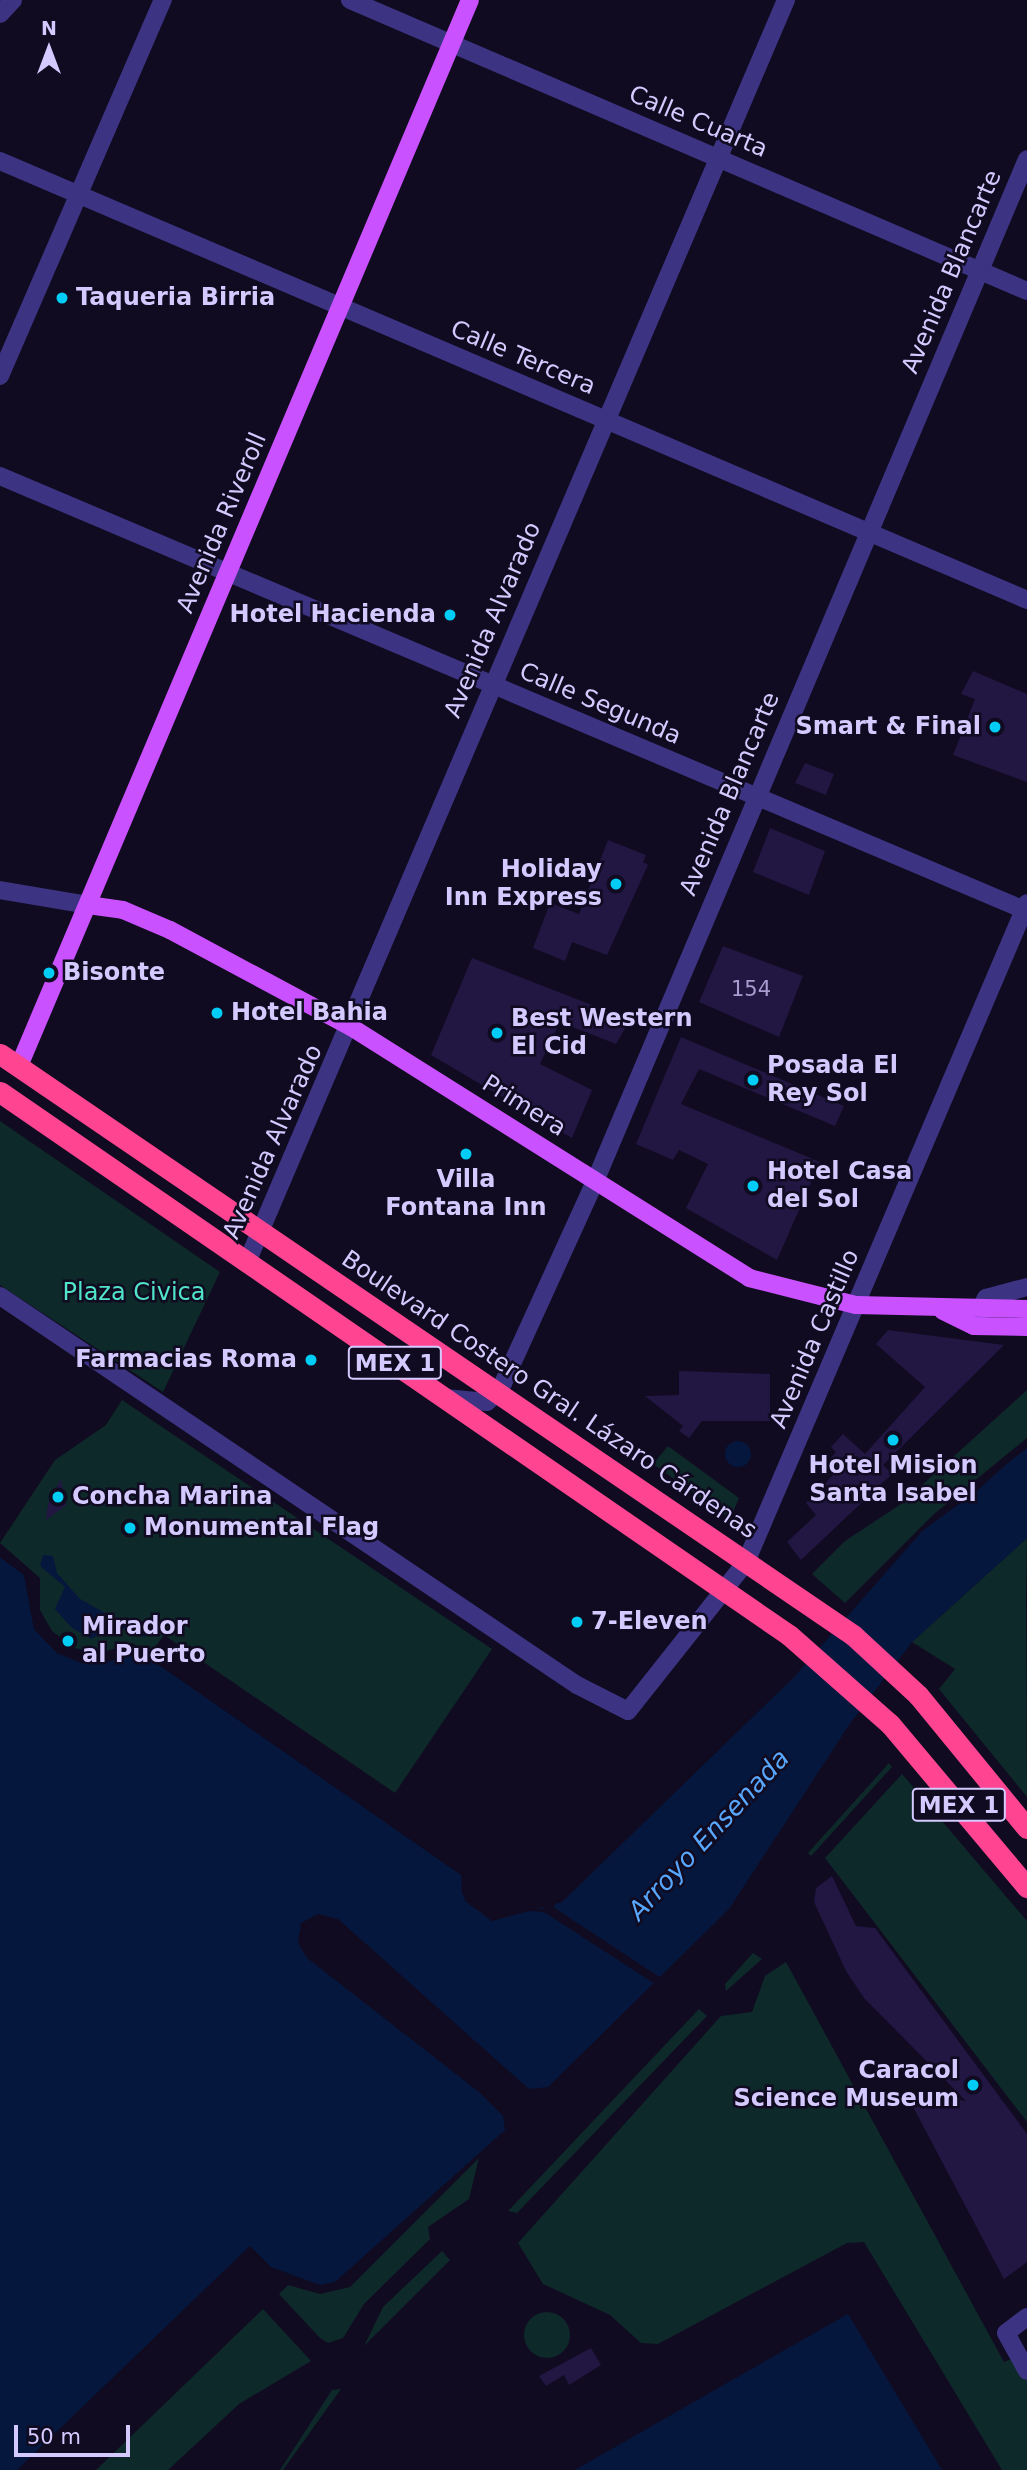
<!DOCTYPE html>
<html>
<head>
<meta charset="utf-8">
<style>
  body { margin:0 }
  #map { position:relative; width:1027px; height:2470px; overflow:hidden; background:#100b20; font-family:"DejaVu Sans",sans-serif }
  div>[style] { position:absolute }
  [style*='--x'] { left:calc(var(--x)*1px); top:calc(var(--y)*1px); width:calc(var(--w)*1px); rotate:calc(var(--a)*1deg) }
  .green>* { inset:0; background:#0e292a }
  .round { border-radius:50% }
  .water>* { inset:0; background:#06173e }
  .pier>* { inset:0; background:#100b20 }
  .building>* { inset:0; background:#221642 }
  .minor>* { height:18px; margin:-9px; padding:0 9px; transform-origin:9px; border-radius:9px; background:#3c3482 }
  .major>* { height:18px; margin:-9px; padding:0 9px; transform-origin:9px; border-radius:9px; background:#ca51ff }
  .highway>* { height:21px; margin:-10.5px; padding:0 10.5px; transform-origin:10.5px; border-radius:10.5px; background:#ff4592 }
  .dots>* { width:19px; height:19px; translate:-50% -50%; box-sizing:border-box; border:4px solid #100b20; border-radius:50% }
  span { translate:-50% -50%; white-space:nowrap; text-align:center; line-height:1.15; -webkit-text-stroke:5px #100b20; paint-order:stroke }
  .number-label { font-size:21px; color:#a89dd0 }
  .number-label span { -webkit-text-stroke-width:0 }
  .shield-label span { padding:2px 5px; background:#100b20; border:2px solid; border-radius:5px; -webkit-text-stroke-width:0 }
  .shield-label { font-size:23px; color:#d4caff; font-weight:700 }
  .street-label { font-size:24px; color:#d4caff }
  .poi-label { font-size:24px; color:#d4caff; font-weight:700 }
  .left { translate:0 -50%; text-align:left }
  .right { translate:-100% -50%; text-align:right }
  .park-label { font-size:24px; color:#50e5ca }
  .water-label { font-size:26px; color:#58a7ff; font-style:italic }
  .north { position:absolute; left:14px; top:14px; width:70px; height:70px; -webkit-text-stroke:5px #100b20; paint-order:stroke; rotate:0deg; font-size:19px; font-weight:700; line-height:28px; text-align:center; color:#d4caff }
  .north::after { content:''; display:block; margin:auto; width:24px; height:32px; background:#d4caff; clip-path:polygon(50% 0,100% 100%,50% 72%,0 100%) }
  .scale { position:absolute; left:14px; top:2425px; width:116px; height:32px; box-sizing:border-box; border:4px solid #d4caff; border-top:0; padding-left:9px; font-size:21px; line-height:24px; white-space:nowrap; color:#d4caff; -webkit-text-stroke:5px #100b20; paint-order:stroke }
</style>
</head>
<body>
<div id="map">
  <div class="green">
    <i style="clip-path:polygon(0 1121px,220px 1272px,163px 1392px,0 1285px)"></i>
    <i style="clip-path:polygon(1027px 1390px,1027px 1438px,934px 1514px,845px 1603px,812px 1574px,845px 1541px,901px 1504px)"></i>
    <i style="clip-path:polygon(122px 1400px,492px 1649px,395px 1793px,164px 1635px,150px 1654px,132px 1643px,100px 1653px,75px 1648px,52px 1631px,40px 1610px,40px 1578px,0 1543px,55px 1460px,106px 1425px)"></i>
    <i style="clip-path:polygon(668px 1446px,739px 1498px,730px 1519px,653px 1464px)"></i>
    <i style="clip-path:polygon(1027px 1538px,1026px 1597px,1027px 1797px,939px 1689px,955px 1669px,912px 1642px)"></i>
    <i style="clip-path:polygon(889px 1763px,892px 1767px,811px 1856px,808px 1853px)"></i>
    <i style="clip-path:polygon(902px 1774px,1027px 1921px,1027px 2122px,825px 1858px)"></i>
    <i style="clip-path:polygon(753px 1953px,762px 1959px,726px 1991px,725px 1984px)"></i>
    <i style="clip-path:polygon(786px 1962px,1004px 2362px,1020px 2355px,1027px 2366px,1027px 2470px,1002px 2470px,864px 2242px,847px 2243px,658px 2344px,641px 2343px,610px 2315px,543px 2284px,518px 2243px,721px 2016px,752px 2012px,765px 1976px)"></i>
    <i style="clip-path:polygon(699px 2009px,707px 2016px,517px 2213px,508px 2211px)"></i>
    <i style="clip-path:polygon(479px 2158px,469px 2199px,428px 2227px,430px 2239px,364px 2304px,343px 2338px,328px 2343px,320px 2338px,279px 2294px,288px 2285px,320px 2294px,350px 2287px)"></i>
    <i style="clip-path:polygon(442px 2251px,450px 2260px,364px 2346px,383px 2307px)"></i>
    <i style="clip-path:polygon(263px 2309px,311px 2361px,239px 2404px,168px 2470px,96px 2470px)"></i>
    <i class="round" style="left:524px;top:2312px;width:46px;height:46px"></i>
    <i style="clip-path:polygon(341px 2389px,283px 2470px,280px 2470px,332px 2390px)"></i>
  </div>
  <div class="water">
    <i class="round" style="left:725px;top:1441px;width:26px;height:26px"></i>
    <i style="clip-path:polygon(1027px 1448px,1027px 1538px,912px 1642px,849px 1725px,729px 1909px,548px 2087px,529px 2089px,338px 1919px,318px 1914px,301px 1923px,298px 1943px,307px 1958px,479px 2092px,503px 2116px,505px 2130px,335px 2282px,320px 2285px,271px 2267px,250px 2246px,17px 2470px,0 2470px,0 1557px,24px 1575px,34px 1629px,57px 1653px,99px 1664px,139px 1653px,149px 1658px,461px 1875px,462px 1894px,492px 1921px,562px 1902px,793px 1678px,922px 1531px)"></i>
    <i style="clip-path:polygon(43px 1555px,53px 1556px,57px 1573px,80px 1599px,130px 1627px,150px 1623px,153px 1634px,144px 1637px,112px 1624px,92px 1639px,72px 1628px,55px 1609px,65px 1587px,40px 1566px)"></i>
    <i style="clip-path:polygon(848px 2314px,942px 2470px,575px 2470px,748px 2371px)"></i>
  </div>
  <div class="pier">
    <i style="clip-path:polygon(1027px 1445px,977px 1491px,922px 1531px,793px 1678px,553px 1907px,661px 1978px,655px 1984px,544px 1912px,517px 1910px,492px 1921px,465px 1901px,461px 1874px,149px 1658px,139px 1653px,99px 1664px,81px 1663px,57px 1653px,34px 1629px,24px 1575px,0 1557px,26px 1573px,37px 1627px,59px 1650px,98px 1661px,139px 1650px,151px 1655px,463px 1872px,468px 1899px,493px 1917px,516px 1907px,542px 1909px,560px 1899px,790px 1675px,919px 1529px)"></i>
    <i style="clip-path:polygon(250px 2246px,275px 2272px,250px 2251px,17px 2470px)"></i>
  </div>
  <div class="building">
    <i style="clip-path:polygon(973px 671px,1027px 694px,1027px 782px,953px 755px,975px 699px,961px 694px)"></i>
    <i style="clip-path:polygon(805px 763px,834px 774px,826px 795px,795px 783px)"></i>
    <i style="clip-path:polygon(770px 828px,825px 851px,809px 895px,753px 872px)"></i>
    <i style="clip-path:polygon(608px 840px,646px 855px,643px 862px,648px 865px,607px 955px,572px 942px,565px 961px,533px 948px,550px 903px,579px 914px)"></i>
    <i style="clip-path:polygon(723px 946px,803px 976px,779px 1037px,699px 1002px)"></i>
    <i style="clip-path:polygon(472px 958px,630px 1020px,616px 1044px,560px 1022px,540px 1064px,592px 1090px,572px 1138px,431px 1055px)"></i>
    <i style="clip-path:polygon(681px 1037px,844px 1106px,835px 1126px,699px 1069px,681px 1104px,820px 1162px,777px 1260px,686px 1208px,708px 1164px,679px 1150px,673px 1160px,636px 1144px)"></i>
    <i style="clip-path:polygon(888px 1330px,1004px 1345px,883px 1465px,892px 1474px,801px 1560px,787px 1542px,816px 1515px,806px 1503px,837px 1471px,828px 1461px,836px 1452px,831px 1447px,843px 1434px,865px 1454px,925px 1387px,876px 1344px)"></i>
    <i style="clip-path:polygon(679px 1371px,770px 1374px,770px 1421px,702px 1421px,689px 1438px,679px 1431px,683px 1426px,645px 1396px,679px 1395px)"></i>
    <i style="clip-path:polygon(61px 1479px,66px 1505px,46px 1520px,48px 1504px)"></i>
    <i style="clip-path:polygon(832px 1876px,856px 1926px,875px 1928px,1027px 2134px,1027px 2262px,1004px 2279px,911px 2103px,922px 2094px,966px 2101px,864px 1998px,846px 1971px,814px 1902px,816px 1888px)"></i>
    <i style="clip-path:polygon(591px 2348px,601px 2365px,569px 2385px,564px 2375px,546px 2386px,539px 2376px)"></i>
  </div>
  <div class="minor">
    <i style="--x:350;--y:0;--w:737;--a:23.26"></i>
    <i style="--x:0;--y:14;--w:19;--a:-47"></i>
    <i style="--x:0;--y:161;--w:1117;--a:23.14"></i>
    <i style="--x:0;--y:376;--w:410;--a:-66.6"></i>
    <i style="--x:0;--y:476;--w:1115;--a:22.96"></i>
    <i style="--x:0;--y:890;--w:89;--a:9.7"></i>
    <i style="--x:248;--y:1260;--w:1370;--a:-66.88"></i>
    <i style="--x:0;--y:1296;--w:696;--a:33.99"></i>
    <i style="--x:577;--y:1685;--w:57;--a:27"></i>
    <i style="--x:628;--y:1711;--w:190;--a:-51.6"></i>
    <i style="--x:746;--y:1562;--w:716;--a:-66.91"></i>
    <i style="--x:975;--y:1318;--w:23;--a:-61"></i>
    <i style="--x:986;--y:1298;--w:42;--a:-15"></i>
    <i style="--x:445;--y:1398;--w:42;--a:5.4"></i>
    <i style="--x:487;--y:1402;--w:18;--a:-43"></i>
    <i style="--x:500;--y:1390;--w:232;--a:-65.5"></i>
    <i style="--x:596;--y:1179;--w:1107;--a:-67.09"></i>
    <i style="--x:1027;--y:2317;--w:26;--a:143"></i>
    <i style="--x:1006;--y:2333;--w:43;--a:61.1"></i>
  </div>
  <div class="major">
    <i style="--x:88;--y:905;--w:35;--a:8"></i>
    <i style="--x:123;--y:910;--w:51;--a:23.1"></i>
    <i style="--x:170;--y:930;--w:205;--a:28.2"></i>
    <i style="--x:351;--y:1027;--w:471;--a:32.2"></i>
    <i style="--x:749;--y:1278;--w:110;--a:14.2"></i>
    <i style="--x:856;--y:1305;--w:171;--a:1.3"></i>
    <i style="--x:19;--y:1066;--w:1157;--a:-67.07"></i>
    <i style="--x:943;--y:1311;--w:34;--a:26"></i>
    <i style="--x:974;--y:1326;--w:53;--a:1.1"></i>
  </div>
  <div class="highway">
    <i style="--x:0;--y:1054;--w:1032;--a:34.26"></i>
    <i style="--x:853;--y:1635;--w:88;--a:42.7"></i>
    <i style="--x:918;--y:1695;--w:172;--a:50.7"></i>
    <i style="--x:0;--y:1092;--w:958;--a:34.54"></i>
    <i style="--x:789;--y:1635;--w:135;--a:41.4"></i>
    <i style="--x:890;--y:1724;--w:213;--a:50"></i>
  </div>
  <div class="dots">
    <i style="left:62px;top:298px;background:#00cdf5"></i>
    <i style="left:450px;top:615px;background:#00cdf5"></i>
    <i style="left:995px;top:727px;background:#00cdf5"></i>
    <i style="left:616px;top:884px;background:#00cdf5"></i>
    <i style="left:49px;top:973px;background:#00cdf5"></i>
    <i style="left:217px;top:1013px;background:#00cdf5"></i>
    <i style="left:497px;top:1033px;background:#00cdf5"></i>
    <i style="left:753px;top:1080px;background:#00cdf5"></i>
    <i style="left:466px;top:1154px;background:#00cdf5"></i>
    <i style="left:753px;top:1186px;background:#00cdf5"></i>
    <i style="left:311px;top:1360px;background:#00cdf5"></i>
    <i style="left:893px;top:1440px;background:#00cdf5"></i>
    <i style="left:58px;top:1497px;background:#00cdf5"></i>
    <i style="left:130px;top:1528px;background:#00cdf5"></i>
    <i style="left:577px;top:1622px;background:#00cdf5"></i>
    <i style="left:68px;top:1641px;background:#00cdf5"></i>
    <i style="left:973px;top:2085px;background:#00cdf5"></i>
  </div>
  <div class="number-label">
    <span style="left:751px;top:989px">154</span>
  </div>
  <div class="shield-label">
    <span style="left:395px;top:1363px">MEX 1</span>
    <span style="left:959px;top:1805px">MEX 1</span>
  </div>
  <div class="street-label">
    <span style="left:698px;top:122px;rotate:23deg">Calle Cuarta</span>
    <span style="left:952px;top:272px;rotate:-67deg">Avenida Blancarte</span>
    <span style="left:523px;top:358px;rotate:23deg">Calle Tercera</span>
    <span style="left:222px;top:523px;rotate:-67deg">Avenida Riveroll</span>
    <span style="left:493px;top:620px;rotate:-67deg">Avenida Alvarado</span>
    <span style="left:600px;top:704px;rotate:23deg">Calle Segunda</span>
    <span style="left:730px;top:794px;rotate:-67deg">Avenida Blancarte</span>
    <span style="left:524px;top:1106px;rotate:32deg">Primera</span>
    <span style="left:273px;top:1142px;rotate:-66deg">Avenida Alvarado</span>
    <span style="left:815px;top:1339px;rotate:-67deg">Avenida Castillo</span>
    <span style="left:549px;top:1395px;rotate:34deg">Boulevard Costero Gral. Lázaro Cárdenas</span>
  </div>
  <div class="poi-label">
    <span class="left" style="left:76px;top:298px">Taqueria Birria</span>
    <span class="right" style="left:436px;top:615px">Hotel Hacienda</span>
    <span class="right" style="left:981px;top:727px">Smart &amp; Final</span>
    <span class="right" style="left:602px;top:884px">Holiday<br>Inn Express</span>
    <span class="left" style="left:63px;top:973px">Bisonte</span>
    <span class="left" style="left:231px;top:1013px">Hotel Bahia</span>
    <span class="left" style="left:511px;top:1033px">Best Western<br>El Cid</span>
    <span class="left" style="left:767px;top:1080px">Posada El<br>Rey Sol</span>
    <span class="left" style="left:767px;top:1186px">Hotel Casa<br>del Sol</span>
    <span style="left:466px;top:1194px">Villa<br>Fontana Inn</span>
    <span class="right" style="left:297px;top:1360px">Farmacias Roma</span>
    <span style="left:893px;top:1480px">Hotel Mision<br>Santa Isabel</span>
    <span class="left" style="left:72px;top:1497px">Concha Marina</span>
    <span class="left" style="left:144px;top:1528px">Monumental Flag</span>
    <span class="left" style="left:591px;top:1622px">7-Eleven</span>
    <span class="left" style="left:82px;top:1641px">Mirador<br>al Puerto</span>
    <span class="right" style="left:959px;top:2085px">Caracol<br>Science Museum</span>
  </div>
  <div class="park-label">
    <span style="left:134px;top:1293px">Plaza Civica</span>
  </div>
  <div class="water-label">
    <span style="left:709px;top:1835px;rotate:-47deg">Arroyo Ensenada</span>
  </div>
  <div class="north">N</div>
  <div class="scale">50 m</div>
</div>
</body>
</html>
